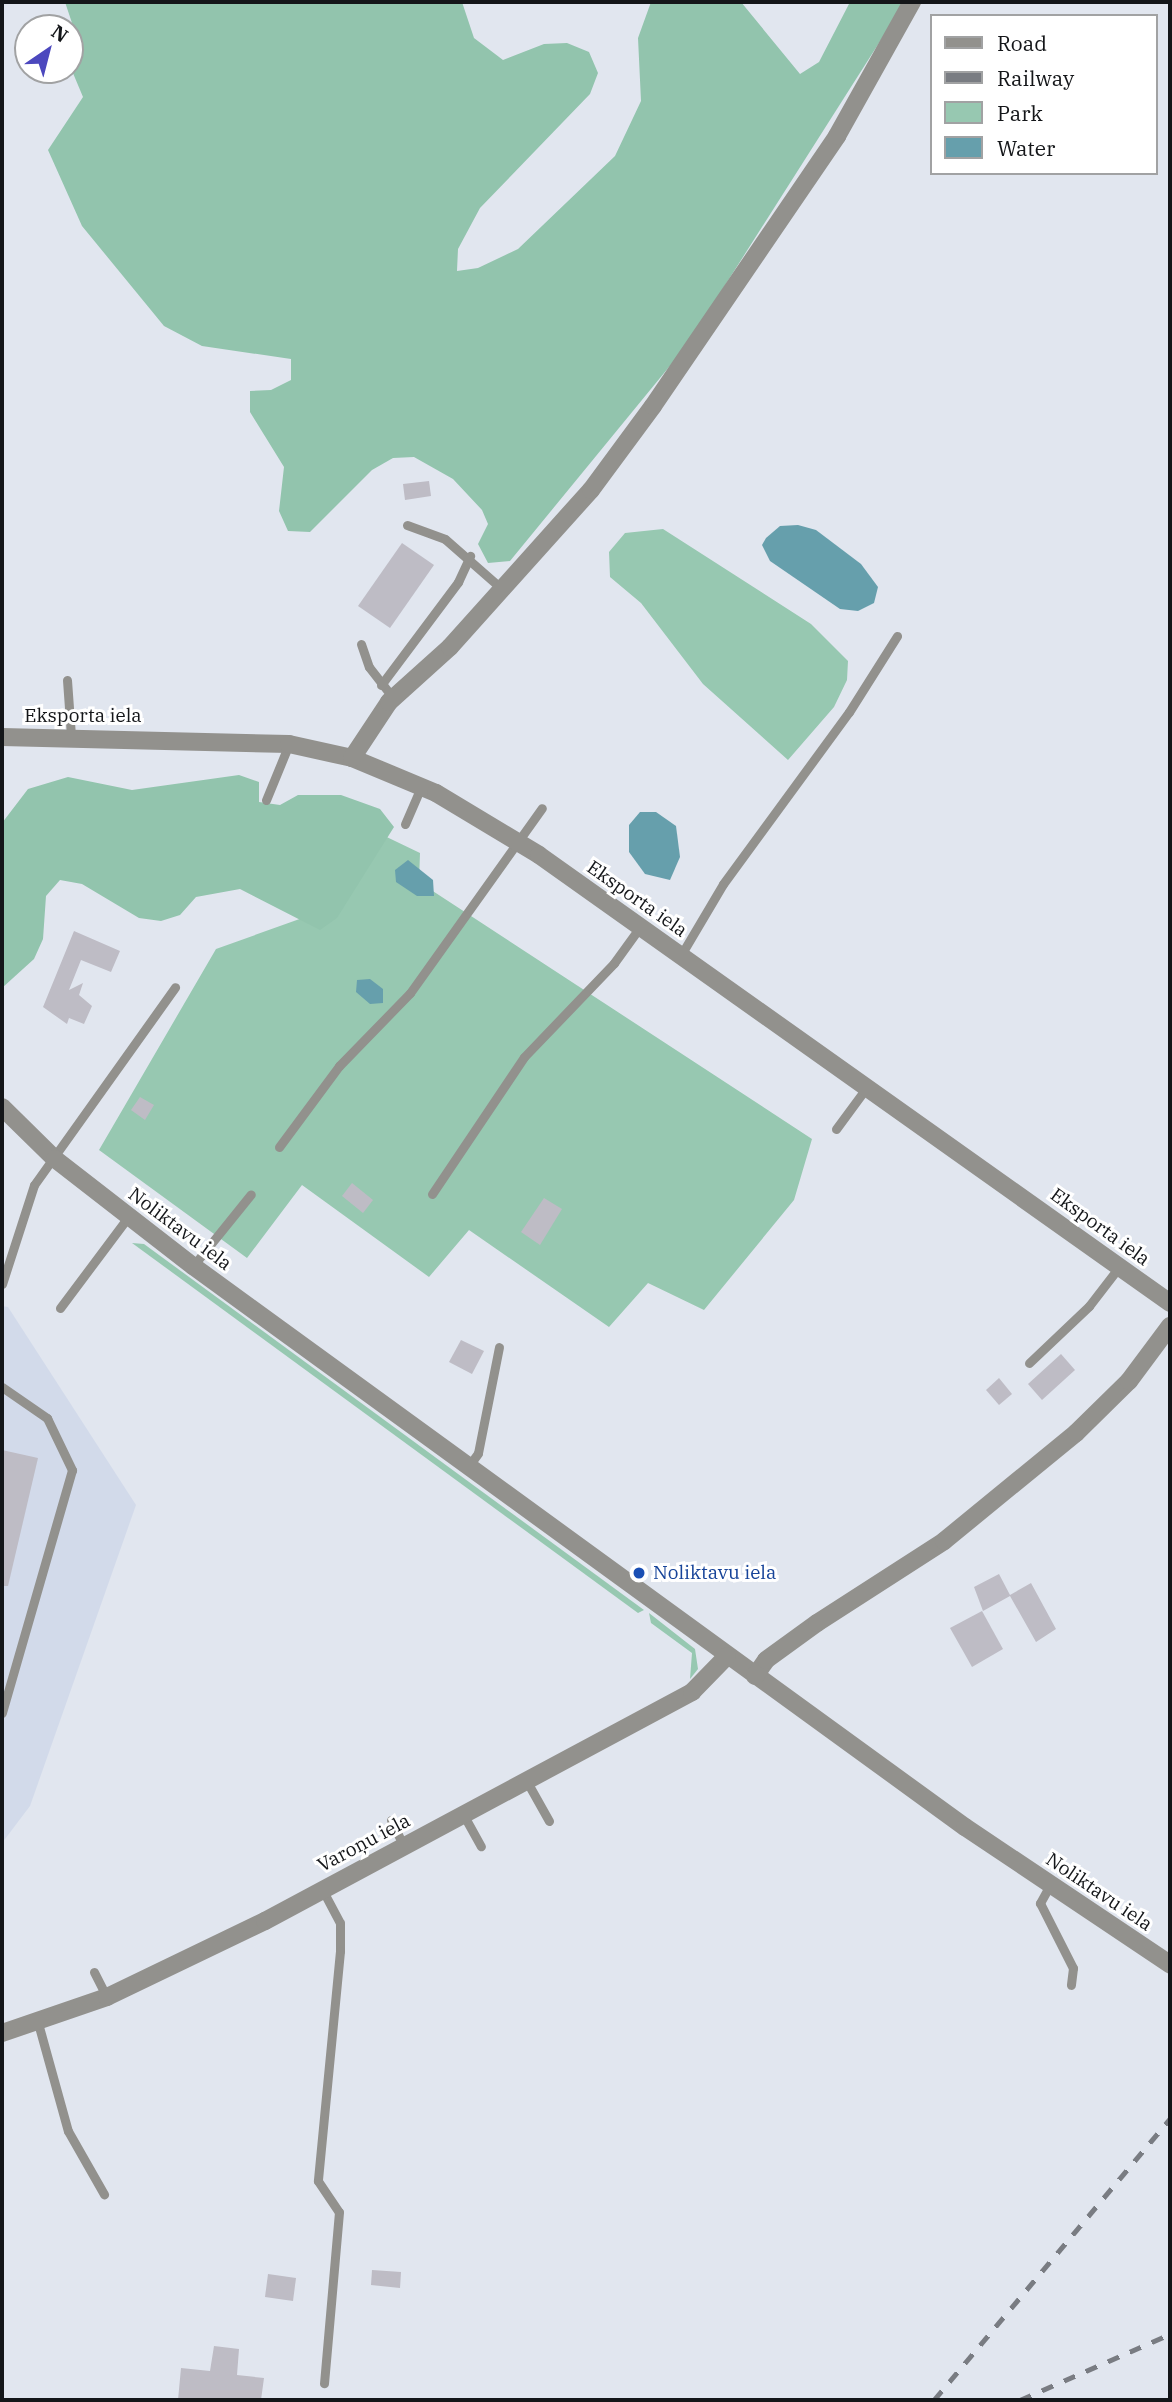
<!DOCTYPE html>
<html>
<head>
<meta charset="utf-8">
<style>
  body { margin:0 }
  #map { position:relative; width:1172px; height:2402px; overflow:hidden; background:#e1e6ef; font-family:"IBM Plex Serif",serif }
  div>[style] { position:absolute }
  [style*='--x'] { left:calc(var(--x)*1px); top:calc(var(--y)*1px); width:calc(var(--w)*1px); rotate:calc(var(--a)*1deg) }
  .built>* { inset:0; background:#d2daea }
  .green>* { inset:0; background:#97c8b1 }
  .forest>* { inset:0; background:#92c4ad }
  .water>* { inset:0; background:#669fac }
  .building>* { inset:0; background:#bebcc5 }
  .service>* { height:9px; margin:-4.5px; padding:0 4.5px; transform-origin:4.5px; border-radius:4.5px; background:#92918d }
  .minor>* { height:18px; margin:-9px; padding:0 9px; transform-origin:9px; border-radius:9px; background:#92918d }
  .rail>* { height:5px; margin-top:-2.5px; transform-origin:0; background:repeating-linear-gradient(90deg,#797c82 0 12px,transparent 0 24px) }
  .dots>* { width:19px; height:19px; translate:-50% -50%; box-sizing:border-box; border:4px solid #fff; border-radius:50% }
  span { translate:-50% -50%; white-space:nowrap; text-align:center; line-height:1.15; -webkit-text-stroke:6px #fff; paint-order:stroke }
  .street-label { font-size:19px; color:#141619 }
  .transit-label { font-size:19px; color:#164399 }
  .left { translate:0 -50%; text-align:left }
  .frame { position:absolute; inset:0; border:4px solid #141619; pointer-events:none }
  .legend { position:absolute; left:930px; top:14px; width:228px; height:161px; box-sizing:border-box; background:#fff; border:2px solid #a1a2a3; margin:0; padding:9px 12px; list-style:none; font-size:21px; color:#141619 }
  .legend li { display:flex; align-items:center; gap:14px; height:35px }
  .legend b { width:35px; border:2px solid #a1a2a3 }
  .north { position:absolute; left:14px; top:14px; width:70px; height:70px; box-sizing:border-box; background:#fff; border:2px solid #a1a2a3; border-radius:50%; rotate:35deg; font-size:19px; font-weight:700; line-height:28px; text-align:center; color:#141619 }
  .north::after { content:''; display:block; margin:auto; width:24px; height:32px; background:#4c48be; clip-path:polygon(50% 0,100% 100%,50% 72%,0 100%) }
</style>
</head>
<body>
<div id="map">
  <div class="built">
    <i style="clip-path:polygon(2px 1306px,8px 1307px,136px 1505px,30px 1806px,2px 1843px)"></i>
  </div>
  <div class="green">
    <i style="clip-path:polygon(663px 529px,811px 624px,848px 661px,847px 680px,834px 707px,788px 760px,703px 684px,641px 603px,610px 577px,609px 552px,625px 533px)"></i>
    <i style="clip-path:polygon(370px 829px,420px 853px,419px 882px,812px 1139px,794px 1200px,704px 1310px,648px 1283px,609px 1327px,469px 1230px,429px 1277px,302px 1185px,247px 1258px,99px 1150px,216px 949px,308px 916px)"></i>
    <i style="clip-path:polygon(132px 1243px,144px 1244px,644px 1610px,638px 1613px)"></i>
    <i style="clip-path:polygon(649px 1613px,695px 1649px,698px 1669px,690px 1679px,692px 1653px,651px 1623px)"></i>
  </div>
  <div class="forest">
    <i style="clip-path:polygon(65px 2px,462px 2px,474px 38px,503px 60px,544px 44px,567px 43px,589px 52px,598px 73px,590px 94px,480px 208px,458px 249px,457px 271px,478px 268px,518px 249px,615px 156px,641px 101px,638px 38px,651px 2px,741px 2px,800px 74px,819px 62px,850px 2px,905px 2px,687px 345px,510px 561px,488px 563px,478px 544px,488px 524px,482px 510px,453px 479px,414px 457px,393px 458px,372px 470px,310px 532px,288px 531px,279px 511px,284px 467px,250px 412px,250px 391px,271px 390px,291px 380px,291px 359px,202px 346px,164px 326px,82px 226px,48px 150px,83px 97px,70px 66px,79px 44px)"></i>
    <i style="clip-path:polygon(239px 775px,259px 782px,259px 802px,280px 805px,298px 795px,341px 795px,380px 809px,394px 827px,337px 918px,320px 930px,240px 889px,196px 897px,180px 915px,161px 921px,139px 918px,82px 884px,60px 880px,46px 896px,43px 939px,34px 959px,2px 988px,2px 823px,28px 789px,68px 777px,132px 790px)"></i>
  </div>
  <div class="water">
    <i style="clip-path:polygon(798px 525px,816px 530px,861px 564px,878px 587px,874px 603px,858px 611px,840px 609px,770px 561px,762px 545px,766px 538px,780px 526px)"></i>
    <i style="clip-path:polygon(640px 812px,656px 812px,676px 826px,680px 857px,670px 880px,645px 874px,629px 852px,629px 825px)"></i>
    <i style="clip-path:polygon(408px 860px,433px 880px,434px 896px,417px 896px,396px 882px,395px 870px)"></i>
    <i style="clip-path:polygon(370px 979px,383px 989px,383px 1003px,370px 1004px,356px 992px,357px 980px)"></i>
  </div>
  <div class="building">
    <i style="clip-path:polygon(429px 481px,431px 496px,405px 500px,403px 484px)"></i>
    <i style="clip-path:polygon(402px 543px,434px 565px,390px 628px,358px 606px)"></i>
    <i style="clip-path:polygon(74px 931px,120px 951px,111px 972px,81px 960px,69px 990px,83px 983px,79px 995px,92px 1006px,84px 1024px,69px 1018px,67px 1024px,43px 1007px)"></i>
    <i style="clip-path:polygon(140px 1097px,154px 1105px,145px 1120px,131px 1110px)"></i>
    <i style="clip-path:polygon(352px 1183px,373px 1200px,363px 1213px,342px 1196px)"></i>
    <i style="clip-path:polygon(544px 1198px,562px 1209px,540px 1245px,521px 1232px)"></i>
    <i style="clip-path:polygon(461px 1340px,484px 1351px,472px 1374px,449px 1362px)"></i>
    <i style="clip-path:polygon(1061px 1354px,1075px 1370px,1042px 1400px,1028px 1384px)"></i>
    <i style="clip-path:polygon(999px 1378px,1012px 1394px,999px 1405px,986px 1390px)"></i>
    <i style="clip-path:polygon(2px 1450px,38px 1458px,8px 1586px,2px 1586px)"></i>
    <i style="clip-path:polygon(999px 1574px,1010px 1595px,1031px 1583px,1056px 1629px,1036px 1642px,1010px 1596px,983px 1611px,974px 1587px)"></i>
    <i style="clip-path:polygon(982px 1611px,1003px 1649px,972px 1667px,950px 1628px)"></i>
    <i style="clip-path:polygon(372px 2270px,401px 2272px,400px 2288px,371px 2285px)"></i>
    <i style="clip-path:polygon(268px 2274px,296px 2278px,293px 2301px,265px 2297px)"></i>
    <i style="clip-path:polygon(214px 2346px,239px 2349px,237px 2375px,264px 2378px,261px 2400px,178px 2400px,181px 2368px,210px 2371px)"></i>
  </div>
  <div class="service">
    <i style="--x:407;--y:525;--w:40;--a:20.2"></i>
    <i style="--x:445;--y:539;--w:76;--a:41.3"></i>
    <i style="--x:361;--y:644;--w:24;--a:71"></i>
    <i style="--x:369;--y:667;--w:39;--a:52"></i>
    <i style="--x:67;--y:680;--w:56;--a:85.9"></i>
    <i style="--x:381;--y:685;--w:129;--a:-53.2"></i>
    <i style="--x:458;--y:582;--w:29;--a:-65"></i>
    <i style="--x:266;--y:800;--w:61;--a:-67.7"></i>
    <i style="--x:405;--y:824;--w:40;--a:-66.6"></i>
    <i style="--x:681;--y:955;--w:82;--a:-59.4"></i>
    <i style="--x:723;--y:884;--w:213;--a:-53.8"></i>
    <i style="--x:849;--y:712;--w:90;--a:-57.7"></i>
    <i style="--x:836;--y:1129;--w:52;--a:-53.6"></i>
    <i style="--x:279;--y:1147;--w:101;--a:-53.5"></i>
    <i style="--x:339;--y:1066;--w:102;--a:-45.8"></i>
    <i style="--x:410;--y:993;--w:227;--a:-54.5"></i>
    <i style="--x:432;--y:1194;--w:165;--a:-56.1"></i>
    <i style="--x:524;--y:1057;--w:130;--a:-46.2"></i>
    <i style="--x:614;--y:963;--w:44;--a:-54.2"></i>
    <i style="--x:193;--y:1266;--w:92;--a:-51.1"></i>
    <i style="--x:2;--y:1284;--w:104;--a:-72.1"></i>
    <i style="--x:34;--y:1185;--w:243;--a:-54.5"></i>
    <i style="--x:60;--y:1308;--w:114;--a:-53.2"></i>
    <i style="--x:1029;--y:1363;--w:83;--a:-43.5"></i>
    <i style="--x:1089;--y:1306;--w:49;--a:-52.4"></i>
    <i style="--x:2;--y:1387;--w:55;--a:34.6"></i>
    <i style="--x:47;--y:1418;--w:58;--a:64.3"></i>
    <i style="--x:72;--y:1470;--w:253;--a:106.1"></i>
    <i style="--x:468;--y:1467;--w:17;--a:-54"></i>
    <i style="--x:478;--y:1453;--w:108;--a:-78.8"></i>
    <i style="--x:526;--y:1780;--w:47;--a:60.7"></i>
    <i style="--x:463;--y:1814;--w:37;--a:61"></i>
    <i style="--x:391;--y:1820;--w:28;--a:64"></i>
    <i style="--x:1050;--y:1885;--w:21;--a:119"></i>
    <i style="--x:1040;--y:1903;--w:73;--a:63.1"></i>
    <i style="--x:1073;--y:1968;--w:17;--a:97"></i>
    <i style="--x:322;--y:1889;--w:38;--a:62"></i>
    <i style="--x:340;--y:1923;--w:28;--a:90"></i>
    <i style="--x:340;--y:1951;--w:231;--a:95.5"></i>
    <i style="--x:318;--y:2181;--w:37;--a:56"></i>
    <i style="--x:339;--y:2212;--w:172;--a:95"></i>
    <i style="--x:94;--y:1972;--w:28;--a:63"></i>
    <i style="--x:38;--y:2023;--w:112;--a:74.5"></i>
    <i style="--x:68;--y:2131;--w:73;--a:60.3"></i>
  </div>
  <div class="minor">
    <i style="--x:2;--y:737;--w:287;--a:1.4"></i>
    <i style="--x:289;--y:744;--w:65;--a:12.5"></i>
    <i style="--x:352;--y:758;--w:91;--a:22.6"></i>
    <i style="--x:436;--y:793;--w:120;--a:31"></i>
    <i style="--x:539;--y:855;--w:774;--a:35.37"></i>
    <i style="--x:352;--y:758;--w:67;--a:-56.5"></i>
    <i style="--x:389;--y:702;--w:82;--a:-42"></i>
    <i style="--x:450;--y:647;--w:211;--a:-48.1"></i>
    <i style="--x:591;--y:490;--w:104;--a:-53.6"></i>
    <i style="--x:653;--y:406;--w:327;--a:-55.7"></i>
    <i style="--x:837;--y:136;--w:154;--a:-60.8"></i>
    <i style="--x:2;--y:1107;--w:74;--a:44.5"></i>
    <i style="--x:55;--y:1159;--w:175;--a:37.8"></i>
    <i style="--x:193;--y:1266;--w:954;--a:36.01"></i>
    <i style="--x:965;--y:1827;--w:247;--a:33.8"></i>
    <i style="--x:755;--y:1676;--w:19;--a:-55"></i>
    <i style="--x:766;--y:1660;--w:63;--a:-36"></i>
    <i style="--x:817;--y:1623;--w:151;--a:-32.8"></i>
    <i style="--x:944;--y:1541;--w:171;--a:-39.3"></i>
    <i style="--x:1076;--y:1433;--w:74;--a:-44.5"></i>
    <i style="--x:1129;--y:1381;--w:69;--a:-53.3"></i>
    <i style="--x:2;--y:2033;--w:111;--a:-18.9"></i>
    <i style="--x:107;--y:1997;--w:175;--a:-25.7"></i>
    <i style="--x:265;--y:1921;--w:485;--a:-28.2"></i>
    <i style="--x:692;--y:1692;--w:50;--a:-45.8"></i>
  </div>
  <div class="rail">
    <i style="--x:934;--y:2400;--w:367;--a:-50"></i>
    <i style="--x:1020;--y:2400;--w:164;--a:-23.7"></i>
  </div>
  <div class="dots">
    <i style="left:639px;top:1573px;background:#1a4fb4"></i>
  </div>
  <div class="street-label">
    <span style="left:83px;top:716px">Eksporta iela</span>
    <span style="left:637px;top:899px;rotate:35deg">Eksporta iela</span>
    <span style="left:1100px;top:1227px;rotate:36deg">Eksporta iela</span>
    <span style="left:180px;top:1229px;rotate:37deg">Noliktavu iela</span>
    <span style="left:364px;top:1843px;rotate:-28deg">Varoņu iela</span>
    <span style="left:1099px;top:1892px;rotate:34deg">Noliktavu iela</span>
  </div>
  <div class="transit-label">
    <span class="left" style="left:653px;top:1573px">Noliktavu iela</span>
  </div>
  <div class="frame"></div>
  <ul class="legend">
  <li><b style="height:9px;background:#92918d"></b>Road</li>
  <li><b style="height:9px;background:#797c82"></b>Railway</li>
  <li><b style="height:19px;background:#97c8b1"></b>Park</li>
  <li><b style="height:19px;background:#669fac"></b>Water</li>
  </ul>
  <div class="north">N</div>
</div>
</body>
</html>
